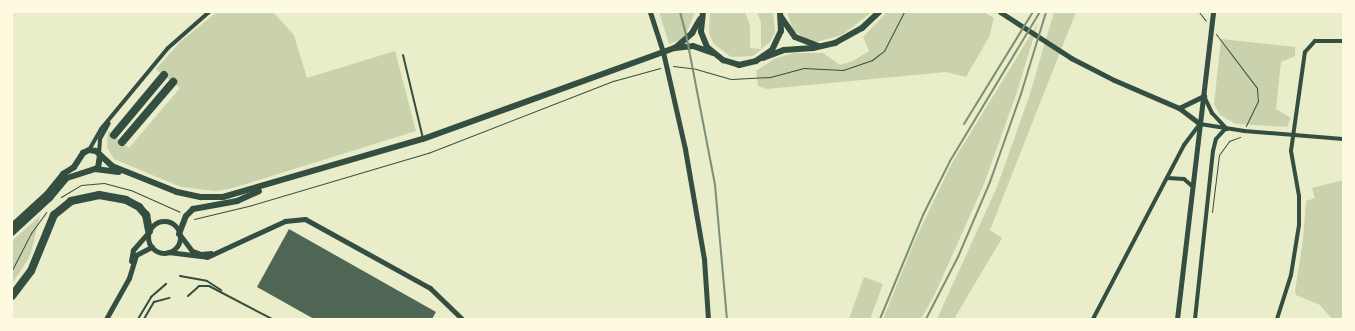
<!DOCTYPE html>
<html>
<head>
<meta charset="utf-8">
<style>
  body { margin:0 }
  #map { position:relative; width:1355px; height:331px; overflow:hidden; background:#e9edc9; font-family:"Golos Text",sans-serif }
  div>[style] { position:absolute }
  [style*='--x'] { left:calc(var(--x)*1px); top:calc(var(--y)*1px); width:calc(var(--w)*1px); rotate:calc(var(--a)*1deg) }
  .green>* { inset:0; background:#cad2ad }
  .building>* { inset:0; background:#4f6655 }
  .path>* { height:1px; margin:-0.5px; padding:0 0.5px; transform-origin:0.5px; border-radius:0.5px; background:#344e41 }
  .service>* { height:2px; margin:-1px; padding:0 1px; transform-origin:1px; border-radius:1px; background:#344e41 }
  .minor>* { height:4px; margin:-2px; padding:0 2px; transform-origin:2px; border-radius:2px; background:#344e41 }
  .tertiary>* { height:5px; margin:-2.5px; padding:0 2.5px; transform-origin:2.5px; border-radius:2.5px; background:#344e41 }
  .tertiary>.ring { margin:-2.5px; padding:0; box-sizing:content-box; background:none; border:5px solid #344e41; border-radius:50% }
  .secondary>* { height:6px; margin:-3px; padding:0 3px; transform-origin:3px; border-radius:3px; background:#344e41 }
  .primary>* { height:6px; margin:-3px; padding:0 3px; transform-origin:3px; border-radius:3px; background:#344e41 }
  .motorway>* { height:8px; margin:-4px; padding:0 4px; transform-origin:4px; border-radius:4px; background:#344e41 }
  .rail>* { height:2px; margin:-1px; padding:0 1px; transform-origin:1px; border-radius:1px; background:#7c8e77 }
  span { translate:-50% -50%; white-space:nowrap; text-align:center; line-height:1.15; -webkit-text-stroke:4px #fefae0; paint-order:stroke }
  .frame { position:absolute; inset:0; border:13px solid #fefae0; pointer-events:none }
</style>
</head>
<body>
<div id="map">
  <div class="green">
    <i style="clip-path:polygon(217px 12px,273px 12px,294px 35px,307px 78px,395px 51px,416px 131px,233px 188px,215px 191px,181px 187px,114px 159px,107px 147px,108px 131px,129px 148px,180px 88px,156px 69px,181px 41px)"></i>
    <i style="clip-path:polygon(659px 12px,695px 12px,686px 34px,682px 39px,669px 44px)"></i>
    <i style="clip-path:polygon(710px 12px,745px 12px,750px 25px,750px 48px,761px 49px,761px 23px,757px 12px,773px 12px,775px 32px,770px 42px,753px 56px,731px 57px,713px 43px,709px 33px)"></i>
    <i style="clip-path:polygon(787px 12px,872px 12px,842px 35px,816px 42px,803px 37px,793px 30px)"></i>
    <i style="clip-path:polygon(887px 12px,984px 12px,994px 18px,989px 37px,966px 77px,946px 72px,767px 89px,758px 86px,756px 71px,776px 58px,794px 53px,823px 53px,840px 65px,853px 61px,869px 51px,863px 37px)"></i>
    <i style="clip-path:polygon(1054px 12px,1076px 12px,990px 230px,1002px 238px,954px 319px,937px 319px,997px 187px,1029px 97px)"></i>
    <i style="clip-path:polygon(1038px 23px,1016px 95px,984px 184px,935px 294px,921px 319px,883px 319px,915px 240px,952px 163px)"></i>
    <i style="clip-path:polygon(1221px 39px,1295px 47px,1295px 56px,1281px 62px,1276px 109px,1291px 118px,1287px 127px,1236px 124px,1220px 115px,1214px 104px)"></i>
    <i style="clip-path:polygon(1343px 180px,1343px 319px,1332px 319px,1320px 305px,1296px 295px,1295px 291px,1303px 240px,1306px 201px,1315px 198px,1312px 188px)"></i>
    <i style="clip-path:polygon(40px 216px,30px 256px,12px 284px,12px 241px)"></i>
    <i style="clip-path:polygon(864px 277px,883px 284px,870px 319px,849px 319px)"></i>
  </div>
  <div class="building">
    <i style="clip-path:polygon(289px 229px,436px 312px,432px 319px,314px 319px,257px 287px)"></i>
  </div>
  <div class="path">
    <i style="--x:1199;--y:12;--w:11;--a:52"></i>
    <i style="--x:1216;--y:34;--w:68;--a:52.8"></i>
    <i style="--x:1257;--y:88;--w:13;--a:86"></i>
    <i style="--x:1258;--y:101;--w:28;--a:116"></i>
    <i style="--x:673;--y:66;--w:23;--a:7"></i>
    <i style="--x:696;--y:69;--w:37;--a:16"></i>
    <i style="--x:732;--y:79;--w:38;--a:-3"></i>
    <i style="--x:770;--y:77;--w:34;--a:-15"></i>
    <i style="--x:803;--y:68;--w:40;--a:2.9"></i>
    <i style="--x:843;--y:70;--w:31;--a:-19"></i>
    <i style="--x:872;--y:60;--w:15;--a:-37"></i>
    <i style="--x:884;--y:51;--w:44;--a:-62.9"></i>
    <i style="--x:61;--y:197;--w:23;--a:-31"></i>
    <i style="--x:81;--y:185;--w:23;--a:-5"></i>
    <i style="--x:104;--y:183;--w:30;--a:15"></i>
    <i style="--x:133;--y:191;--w:51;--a:24.1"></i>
    <i style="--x:1212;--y:212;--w:57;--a:-83"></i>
    <i style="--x:1219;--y:155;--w:17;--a:-54"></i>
    <i style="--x:1229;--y:141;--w:12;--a:-20"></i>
    <i style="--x:194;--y:219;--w:60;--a:-13.6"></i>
    <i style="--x:252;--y:205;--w:184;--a:-16.5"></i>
    <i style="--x:428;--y:153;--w:199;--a:-21.3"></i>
    <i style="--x:613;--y:81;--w:49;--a:-15.5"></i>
    <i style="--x:12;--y:270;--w:42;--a:-62.8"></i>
    <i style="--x:31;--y:233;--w:26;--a:-54"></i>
  </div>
  <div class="service">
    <i style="--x:403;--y:55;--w:85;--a:76.5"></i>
    <i style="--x:180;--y:276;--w:27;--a:10"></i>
    <i style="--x:207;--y:281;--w:17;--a:33"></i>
    <i style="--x:188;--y:296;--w:15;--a:-42"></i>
    <i style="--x:199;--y:286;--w:10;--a:0"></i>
    <i style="--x:209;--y:286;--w:71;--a:27.6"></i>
    <i style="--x:138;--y:319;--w:26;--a:-59"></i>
    <i style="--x:151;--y:297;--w:20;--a:-41"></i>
    <i style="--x:144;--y:319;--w:20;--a:-60"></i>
    <i style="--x:154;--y:302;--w:16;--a:-15"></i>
  </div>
  <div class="minor">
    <i style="--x:1204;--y:96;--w:19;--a:65"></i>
    <i style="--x:1212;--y:113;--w:22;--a:47"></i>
    <i style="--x:89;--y:150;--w:24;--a:-60"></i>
    <i style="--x:101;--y:129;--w:105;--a:-50.4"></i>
    <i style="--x:168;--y:48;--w:55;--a:-41.3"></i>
    <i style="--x:99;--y:154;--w:15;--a:-86"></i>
    <i style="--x:100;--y:139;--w:18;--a:-61"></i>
    <i style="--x:1167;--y:178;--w:17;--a:3"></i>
    <i style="--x:1184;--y:179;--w:11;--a:41"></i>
    <i style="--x:1093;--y:319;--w:196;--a:-62.4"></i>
    <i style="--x:1184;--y:145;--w:26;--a:-53"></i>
    <i style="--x:1200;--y:124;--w:45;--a:9"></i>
    <i style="--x:1244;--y:131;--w:99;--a:4.6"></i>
    <i style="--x:1195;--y:319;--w:169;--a:-83.9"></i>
    <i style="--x:1213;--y:151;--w:12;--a:-76"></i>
    <i style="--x:1216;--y:139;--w:13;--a:-48"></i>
    <i style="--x:1277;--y:319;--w:46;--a:-72.3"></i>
    <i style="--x:1291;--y:275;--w:51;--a:-80.9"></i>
    <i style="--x:1299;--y:225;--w:29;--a:-90"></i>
    <i style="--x:1299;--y:196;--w:46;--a:-100.1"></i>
    <i style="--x:1291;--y:151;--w:100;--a:-82"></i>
    <i style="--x:1305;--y:52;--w:15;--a:-48"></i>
    <i style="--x:1315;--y:41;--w:28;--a:0"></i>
  </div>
  <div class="tertiary">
    <i style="--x:650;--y:12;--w:42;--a:72"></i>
    <i style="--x:663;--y:52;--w:99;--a:77.2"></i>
    <i style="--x:685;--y:149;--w:112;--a:80.2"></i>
    <i style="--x:704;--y:259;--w:60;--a:86.2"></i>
    <i style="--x:1000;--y:12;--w:85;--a:32.9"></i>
    <i style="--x:1071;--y:58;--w:48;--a:27.1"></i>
    <i style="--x:1114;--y:80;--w:71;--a:23.3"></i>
    <i style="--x:1179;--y:108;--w:26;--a:37"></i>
    <i style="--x:1179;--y:108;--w:28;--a:-26"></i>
    <i class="ring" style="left:148px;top:221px;width:27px;height:27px"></i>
    <i style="--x:180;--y:235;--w:20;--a:53"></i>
    <i style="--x:192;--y:251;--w:9;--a:18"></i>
    <i style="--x:201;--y:254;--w:10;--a:-6"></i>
    <i style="--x:168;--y:252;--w:39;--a:7"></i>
    <i style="--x:207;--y:257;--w:86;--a:-24.8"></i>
    <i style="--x:285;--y:221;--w:20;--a:-6"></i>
    <i style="--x:305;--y:219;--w:143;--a:28.9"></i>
    <i style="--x:430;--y:288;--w:45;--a:44.1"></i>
    <i style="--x:131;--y:261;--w:11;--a:-80"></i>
    <i style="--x:133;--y:250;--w:23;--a:-49"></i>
    <i style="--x:106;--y:319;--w:47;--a:-60.7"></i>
    <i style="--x:129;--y:278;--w:24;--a:-73"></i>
    <i style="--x:136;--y:255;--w:18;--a:-27"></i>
    <i style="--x:1177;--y:319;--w:309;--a:-83.3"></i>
  </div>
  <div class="secondary">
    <i style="--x:781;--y:17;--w:24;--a:55"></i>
    <i style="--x:795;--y:37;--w:25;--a:21"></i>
    <i style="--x:763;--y:58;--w:22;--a:-21"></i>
    <i style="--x:784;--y:50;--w:29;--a:-4"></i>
    <i style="--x:813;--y:48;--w:23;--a:-13"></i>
    <i style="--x:835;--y:43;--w:31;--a:-29"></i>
    <i style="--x:862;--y:28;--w:23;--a:-43"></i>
  </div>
  <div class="primary">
    <i style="--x:703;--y:12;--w:20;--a:96"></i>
    <i style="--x:701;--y:32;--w:16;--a:68"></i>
    <i style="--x:707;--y:47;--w:21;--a:39"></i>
    <i style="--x:723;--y:60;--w:17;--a:17"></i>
    <i style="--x:739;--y:65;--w:17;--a:-13"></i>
    <i style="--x:756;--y:61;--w:19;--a:-35"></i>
    <i style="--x:772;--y:50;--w:21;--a:-65"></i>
    <i style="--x:781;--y:31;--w:19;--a:-93"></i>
    <i style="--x:675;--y:48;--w:23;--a:-41"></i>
    <i style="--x:692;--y:33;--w:16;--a:-60"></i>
    <i style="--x:95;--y:169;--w:24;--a:7"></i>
    <i style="--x:12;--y:226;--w:47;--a:-42.4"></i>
    <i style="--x:47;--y:194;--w:26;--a:-51"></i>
    <i style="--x:63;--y:174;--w:13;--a:-32"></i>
    <i style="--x:74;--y:167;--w:17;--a:-57"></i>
    <i style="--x:83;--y:153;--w:7;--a:-27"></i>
    <i style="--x:89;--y:150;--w:7;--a:8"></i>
    <i style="--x:96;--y:151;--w:22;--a:43"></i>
    <i style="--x:112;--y:166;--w:70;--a:21.8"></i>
    <i style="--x:177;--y:192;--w:25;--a:12"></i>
    <i style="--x:201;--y:197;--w:22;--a:0"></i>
    <i style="--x:223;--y:197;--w:208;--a:-16.2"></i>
    <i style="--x:423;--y:139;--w:268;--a:-19.9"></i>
    <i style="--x:675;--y:48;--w:18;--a:-6"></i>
    <i style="--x:693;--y:46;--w:21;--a:19"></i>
    <i style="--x:12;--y:233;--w:52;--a:-42.6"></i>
    <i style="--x:50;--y:198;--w:26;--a:-50"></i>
    <i style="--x:67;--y:178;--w:33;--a:-18"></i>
    <i style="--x:98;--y:168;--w:12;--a:-81"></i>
    <i style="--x:179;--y:234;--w:19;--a:-69"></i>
    <i style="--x:186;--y:216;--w:10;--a:-45"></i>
    <i style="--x:193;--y:209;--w:45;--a:-10.3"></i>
    <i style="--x:237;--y:201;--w:24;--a:-24"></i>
  </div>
  <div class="motorway">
    <i style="--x:114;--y:135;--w:78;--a:-50.2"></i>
    <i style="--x:122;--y:142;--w:79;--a:-49.6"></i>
    <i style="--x:12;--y:296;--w:31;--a:-53"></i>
    <i style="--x:31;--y:271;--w:61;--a:-67.7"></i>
    <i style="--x:54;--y:215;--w:22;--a:-39"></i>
    <i style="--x:71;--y:201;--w:29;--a:-12"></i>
    <i style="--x:99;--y:195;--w:27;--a:10"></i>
    <i style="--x:126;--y:200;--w:15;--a:28"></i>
    <i style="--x:139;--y:207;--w:11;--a:49"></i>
    <i style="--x:146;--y:215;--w:16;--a:79"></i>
  </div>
  <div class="rail">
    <i style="--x:680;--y:12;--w:23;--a:75"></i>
    <i style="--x:686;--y:34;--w:154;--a:79.1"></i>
    <i style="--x:715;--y:185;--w:135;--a:84.9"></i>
    <i style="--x:964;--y:124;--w:132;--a:-58.4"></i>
    <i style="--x:880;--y:319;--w:113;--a:-67.5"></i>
    <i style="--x:923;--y:215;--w:60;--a:-63.4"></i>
    <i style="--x:950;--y:161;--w:174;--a:-58.9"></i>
    <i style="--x:926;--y:319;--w:70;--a:-62.7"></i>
    <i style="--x:958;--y:257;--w:82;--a:-66.9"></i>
    <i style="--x:990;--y:182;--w:93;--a:-70.6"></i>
    <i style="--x:1021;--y:94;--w:86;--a:-73"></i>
  </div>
  <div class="frame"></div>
</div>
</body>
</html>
